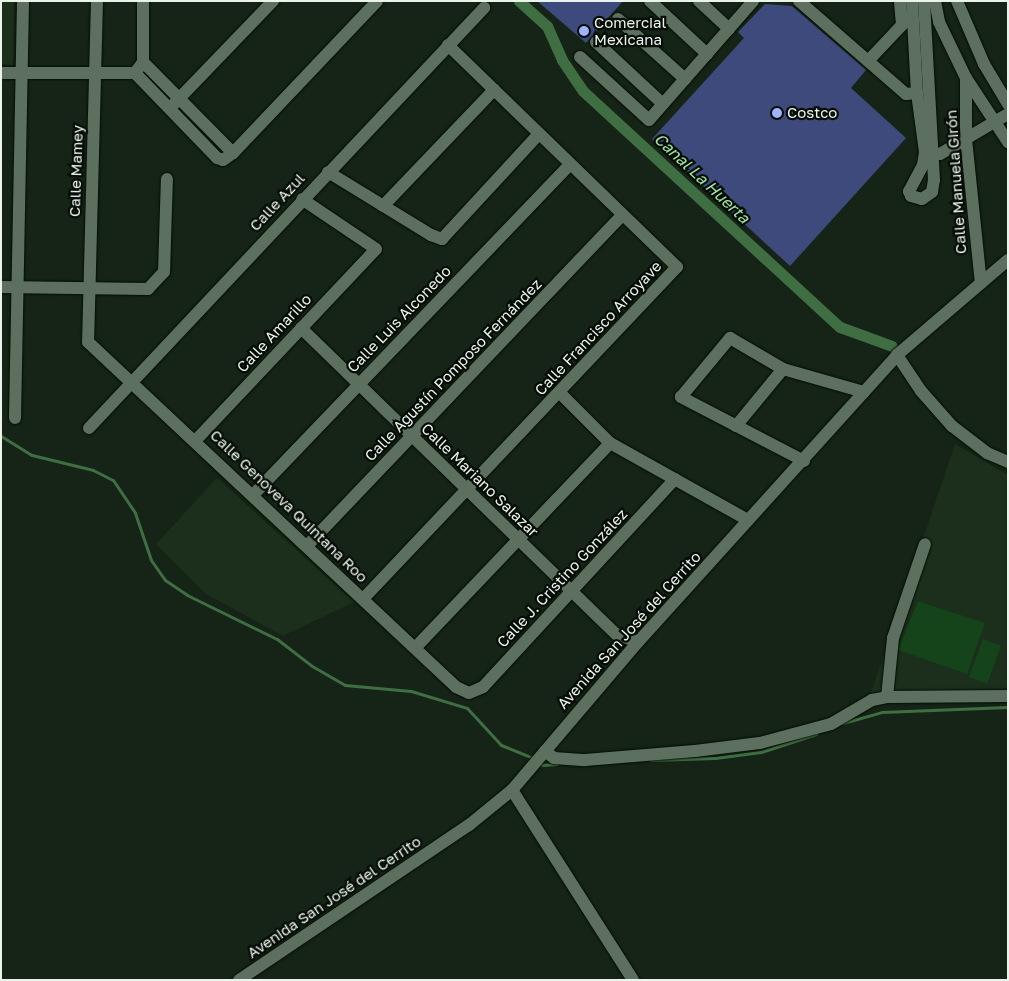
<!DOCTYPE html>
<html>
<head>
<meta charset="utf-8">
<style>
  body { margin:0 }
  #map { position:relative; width:1009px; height:981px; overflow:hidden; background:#152416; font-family:"Golos Text",sans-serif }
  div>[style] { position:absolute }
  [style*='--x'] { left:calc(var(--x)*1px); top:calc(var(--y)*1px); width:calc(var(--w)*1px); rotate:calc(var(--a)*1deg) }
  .built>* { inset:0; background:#1b2f1c }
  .green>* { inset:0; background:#15431a }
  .stream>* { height:3px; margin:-1.5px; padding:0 1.5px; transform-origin:1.5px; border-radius:1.5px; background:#3f6e42 }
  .canal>* { height:11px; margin:-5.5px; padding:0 5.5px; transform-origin:5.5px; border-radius:5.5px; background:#3f6e42 }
  .building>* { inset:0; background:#3e4a7c }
  .roads { filter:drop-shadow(0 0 1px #020d03) drop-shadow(0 0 1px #020d03) }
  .minor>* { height:12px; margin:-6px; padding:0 6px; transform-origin:6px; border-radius:6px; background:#5d6f5e }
  .dots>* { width:14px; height:14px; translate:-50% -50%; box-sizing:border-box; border:2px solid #060c06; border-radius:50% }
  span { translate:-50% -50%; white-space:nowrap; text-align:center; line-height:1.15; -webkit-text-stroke:4.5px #060c06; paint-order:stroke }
  .poi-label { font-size:15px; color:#eaf4ea }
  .left { translate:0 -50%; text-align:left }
  .street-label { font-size:15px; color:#eaf4ea }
  .water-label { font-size:16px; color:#9fe5a2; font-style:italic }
  .frame { position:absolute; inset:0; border:2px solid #eaf4ea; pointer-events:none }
</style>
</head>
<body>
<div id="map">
  <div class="built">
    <i style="clip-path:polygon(1px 1px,14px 1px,13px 65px,1px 64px)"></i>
    <i style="clip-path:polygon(955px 444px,1008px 475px,1008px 691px,871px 693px)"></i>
    <i style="clip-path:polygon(217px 478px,354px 602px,283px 636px,206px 594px,156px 544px)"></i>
  </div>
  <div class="green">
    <i style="clip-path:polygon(918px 601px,985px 623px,967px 674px,898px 650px)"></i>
    <i style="clip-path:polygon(983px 639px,1001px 646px,987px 684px,969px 677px)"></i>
  </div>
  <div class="stream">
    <i style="--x:1;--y:436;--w:36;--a:32"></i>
    <i style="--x:32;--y:455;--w:63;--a:13.8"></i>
    <i style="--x:93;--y:470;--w:22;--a:27"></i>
    <i style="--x:113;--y:480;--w:40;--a:56"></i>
    <i style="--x:135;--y:513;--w:50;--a:71.2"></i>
    <i style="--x:151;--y:560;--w:24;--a:55"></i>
    <i style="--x:165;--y:580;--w:27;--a:34"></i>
    <i style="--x:187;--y:595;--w:100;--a:26.1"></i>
    <i style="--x:277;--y:639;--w:44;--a:37.6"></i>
    <i style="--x:312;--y:666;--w:38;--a:30"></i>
    <i style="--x:345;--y:685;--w:66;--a:5.2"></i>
    <i style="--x:411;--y:691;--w:59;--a:16.9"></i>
    <i style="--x:467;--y:708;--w:50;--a:47.4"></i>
    <i style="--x:501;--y:745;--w:31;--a:22"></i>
    <i style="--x:843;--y:723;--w:41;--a:-15.8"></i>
    <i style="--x:882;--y:712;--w:126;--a:-2.3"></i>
    <i style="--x:651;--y:760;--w:64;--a:-1.8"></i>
    <i style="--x:715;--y:758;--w:46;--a:-7.4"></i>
    <i style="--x:761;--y:752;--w:58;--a:-18.1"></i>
    <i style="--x:542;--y:765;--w:15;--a:-4"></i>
  </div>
  <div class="canal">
    <i style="--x:519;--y:1;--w:38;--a:42"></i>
    <i style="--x:547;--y:26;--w:37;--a:66"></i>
    <i style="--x:562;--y:60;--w:37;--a:56"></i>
    <i style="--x:583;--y:91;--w:349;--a:42.6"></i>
    <i style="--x:840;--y:327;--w:55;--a:20.1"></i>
  </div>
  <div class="building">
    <i style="clip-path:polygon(537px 1px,623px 1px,586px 43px)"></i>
    <i style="clip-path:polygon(765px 4px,792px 6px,866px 70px,851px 88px,906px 138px,790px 266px,652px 139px,744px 38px,738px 32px)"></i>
  </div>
  <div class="roads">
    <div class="minor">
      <i style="--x:97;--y:1;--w:341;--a:91.5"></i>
      <i style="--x:88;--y:342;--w:504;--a:43.15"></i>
      <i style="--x:456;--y:687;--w:14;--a:25"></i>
      <i style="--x:469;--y:693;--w:15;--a:-23"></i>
      <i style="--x:483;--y:687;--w:283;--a:-47.3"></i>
      <i style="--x:650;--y:1;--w:78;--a:42.9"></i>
      <i style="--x:699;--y:1;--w:41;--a:43"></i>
      <i style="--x:799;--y:1;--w:142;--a:41"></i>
      <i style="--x:906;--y:94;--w:11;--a:-5"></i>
      <i style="--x:912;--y:1;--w:92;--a:86.9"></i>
      <i style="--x:917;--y:93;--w:60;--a:82.3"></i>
      <i style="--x:925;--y:152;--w:13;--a:99"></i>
      <i style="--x:923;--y:165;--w:30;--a:118"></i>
      <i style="--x:909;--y:191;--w:5;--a:68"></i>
      <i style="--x:911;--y:196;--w:11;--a:15"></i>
      <i style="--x:922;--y:199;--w:12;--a:-35"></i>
      <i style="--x:932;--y:192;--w:12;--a:-81"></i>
      <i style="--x:934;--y:180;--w:179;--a:-93.2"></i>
      <i style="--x:935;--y:1;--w:21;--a:79"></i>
      <i style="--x:939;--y:22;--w:62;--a:64.3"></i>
      <i style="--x:966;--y:78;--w:77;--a:56.7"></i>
      <i style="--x:957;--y:1;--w:69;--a:66.8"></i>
      <i style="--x:984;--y:64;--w:47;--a:59"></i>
      <i style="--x:618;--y:19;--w:90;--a:41.8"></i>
      <i style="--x:596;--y:42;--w:91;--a:42.8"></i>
      <i style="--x:580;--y:57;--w:93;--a:42.4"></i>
      <i style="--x:649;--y:120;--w:158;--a:-48.8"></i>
      <i style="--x:868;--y:61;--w:50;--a:-46.6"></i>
      <i style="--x:902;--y:25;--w:24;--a:-95"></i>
      <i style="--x:143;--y:62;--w:128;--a:45.3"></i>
      <i style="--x:143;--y:62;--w:61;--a:-90"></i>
      <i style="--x:1;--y:73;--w:134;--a:0"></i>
      <i style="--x:135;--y:73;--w:14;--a:-54"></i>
      <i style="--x:135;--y:73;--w:118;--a:46"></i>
      <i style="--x:217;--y:158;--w:6;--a:18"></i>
      <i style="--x:223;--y:160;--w:12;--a:-35"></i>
      <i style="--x:233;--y:153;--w:209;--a:-46.5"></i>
      <i style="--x:966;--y:78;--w:61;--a:90"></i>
      <i style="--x:966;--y:139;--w:145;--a:84.1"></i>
      <i style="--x:170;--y:108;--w:149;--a:-46.1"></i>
      <i style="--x:940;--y:154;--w:79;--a:-30.5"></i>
      <i style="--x:328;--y:172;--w:121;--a:31.5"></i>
      <i style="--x:431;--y:235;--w:12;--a:20"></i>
      <i style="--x:442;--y:239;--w:142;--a:-47.3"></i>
      <i style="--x:383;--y:206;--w:161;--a:-46.3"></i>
      <i style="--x:1;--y:287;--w:147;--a:0.8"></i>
      <i style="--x:148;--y:289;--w:23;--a:-47"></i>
      <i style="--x:164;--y:272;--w:93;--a:-88.2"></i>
      <i style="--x:301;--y:328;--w:439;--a:44.2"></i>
      <i style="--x:616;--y:634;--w:23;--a:20"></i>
      <i style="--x:897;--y:355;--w:43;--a:56.3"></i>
      <i style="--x:921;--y:391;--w:47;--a:48.5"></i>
      <i style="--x:952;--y:426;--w:44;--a:37.6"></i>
      <i style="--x:987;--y:453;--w:23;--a:23"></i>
      <i style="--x:559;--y:392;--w:72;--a:45"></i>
      <i style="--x:610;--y:443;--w:158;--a:29.2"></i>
      <i style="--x:15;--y:418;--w:417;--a:-88.9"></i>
      <i style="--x:736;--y:426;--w:74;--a:-50.5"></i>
      <i style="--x:89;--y:428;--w:577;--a:-46.76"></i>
      <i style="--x:196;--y:440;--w:262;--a:-46.7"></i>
      <i style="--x:376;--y:249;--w:89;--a:-146"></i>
      <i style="--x:804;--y:461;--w:139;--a:-152.5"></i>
      <i style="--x:681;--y:397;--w:77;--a:-50.3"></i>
      <i style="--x:730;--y:338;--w:61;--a:30.3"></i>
      <i style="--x:783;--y:369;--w:84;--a:15.9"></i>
      <i style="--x:253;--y:495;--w:457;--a:-46.2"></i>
      <i style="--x:307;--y:546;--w:457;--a:-46.4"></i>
      <i style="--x:363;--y:599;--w:457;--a:-46.6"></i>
      <i style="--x:677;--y:267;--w:319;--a:-135.9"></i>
      <i style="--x:415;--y:648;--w:283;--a:-46.4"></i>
      <i style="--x:887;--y:697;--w:59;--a:-84.2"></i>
      <i style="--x:893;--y:638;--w:99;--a:-71.2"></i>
      <i style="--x:545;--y:751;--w:11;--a:38"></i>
      <i style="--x:554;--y:758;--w:31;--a:4"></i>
      <i style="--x:585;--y:760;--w:110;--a:-4.7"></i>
      <i style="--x:695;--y:751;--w:65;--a:-7"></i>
      <i style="--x:760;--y:743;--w:73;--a:-15"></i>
      <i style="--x:831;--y:724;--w:48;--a:-30.3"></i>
      <i style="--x:872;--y:700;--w:15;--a:-11"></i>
      <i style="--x:887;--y:697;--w:121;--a:-0.5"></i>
      <i style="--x:512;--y:790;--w:225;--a:57.5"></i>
      <i style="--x:239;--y:980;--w:277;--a:-34"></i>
      <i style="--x:469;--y:825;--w:55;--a:-39.1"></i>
      <i style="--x:512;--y:790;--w:194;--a:-49.6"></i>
      <i style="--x:638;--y:642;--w:387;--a:-47.9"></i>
      <i style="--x:897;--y:355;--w:146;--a:-40.6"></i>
    </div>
  </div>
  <div class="dots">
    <i style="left:584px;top:31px;background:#a0b3fd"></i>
    <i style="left:777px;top:113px;background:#a0b3fd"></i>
  </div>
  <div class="poi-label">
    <span class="left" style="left:594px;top:31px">Comercial<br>Mexicana</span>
    <span class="left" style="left:787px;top:113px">Costco</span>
  </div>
  <div class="street-label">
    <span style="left:76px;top:171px;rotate:-88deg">Calle Mamey</span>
    <span style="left:956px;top:182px;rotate:-94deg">Calle Manuela Girón</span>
    <span style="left:277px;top:202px;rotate:-47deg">Calle Azul</span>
    <span style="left:399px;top:319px;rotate:-46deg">Calle Luis Alconedo</span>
    <span style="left:598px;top:328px;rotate:-47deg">Calle Francisco Arroyave</span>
    <span style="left:274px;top:333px;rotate:-47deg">Calle Amarillo</span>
    <span style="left:453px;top:370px;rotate:-46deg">Calle Agustín Pomposo Fernández</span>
    <span style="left:480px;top:480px;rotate:44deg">Calle Mariano Salazar</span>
    <span style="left:289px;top:506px;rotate:44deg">Calle Genoveva Quintana Roo</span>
    <span style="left:562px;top:578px;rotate:-47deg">Calle J. Cristino González</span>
    <span style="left:629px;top:630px;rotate:-48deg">Avenida San José del Cerrito</span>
    <span style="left:334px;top:897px;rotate:-34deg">Avenida San José del Cerrito</span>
  </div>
  <div class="water-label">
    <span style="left:702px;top:178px;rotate:43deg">Canal La Huerta</span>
  </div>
  <div class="frame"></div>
</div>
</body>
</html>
